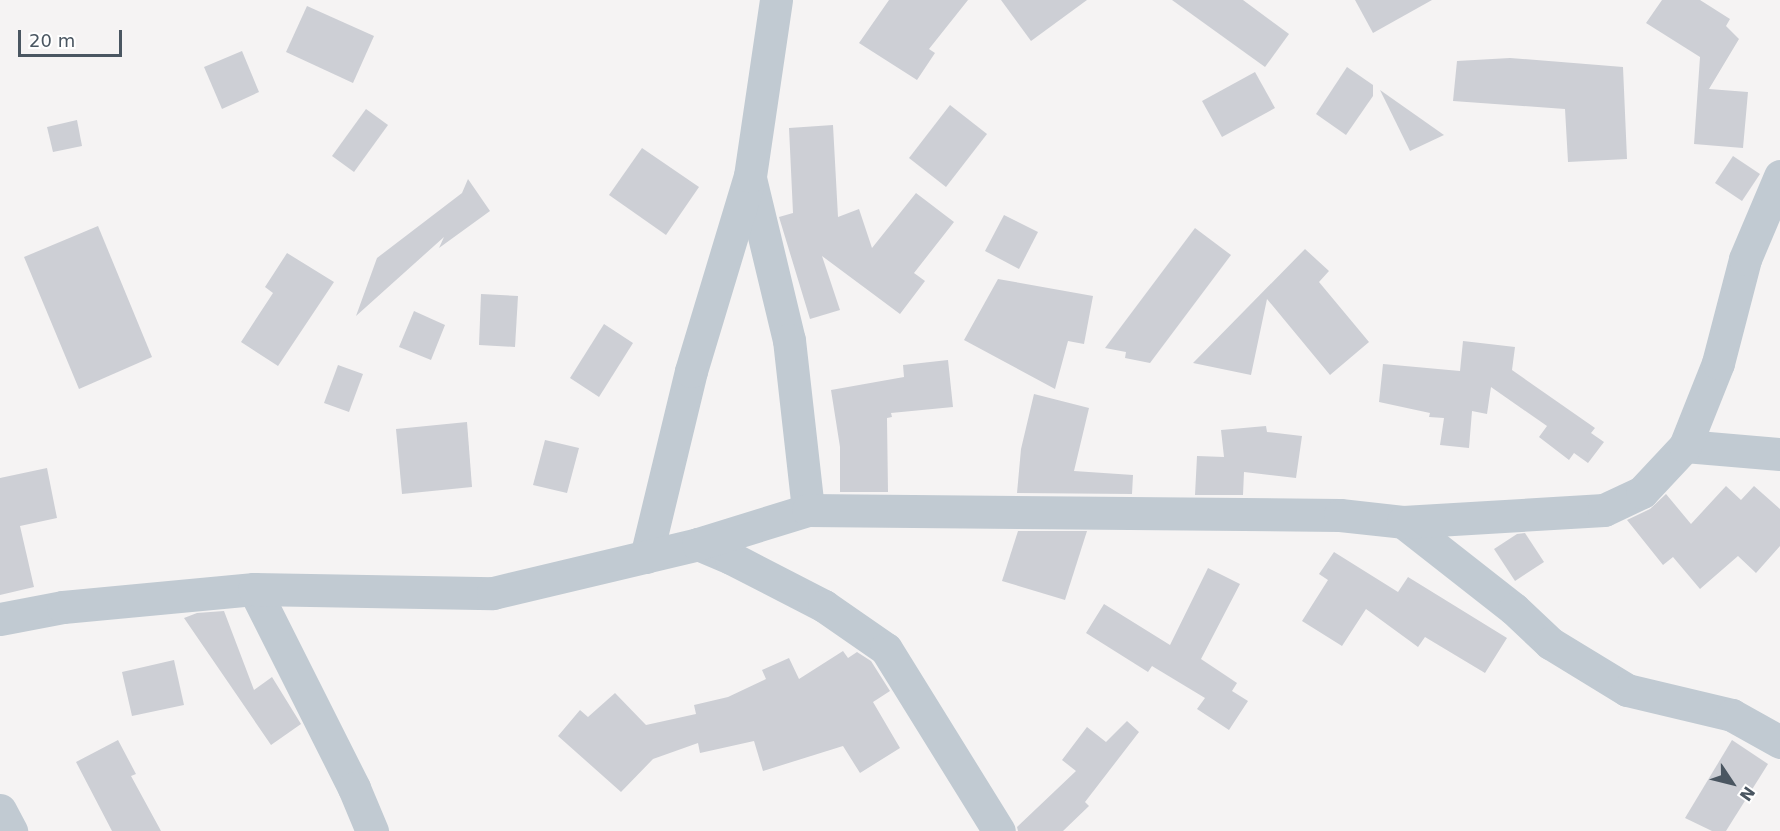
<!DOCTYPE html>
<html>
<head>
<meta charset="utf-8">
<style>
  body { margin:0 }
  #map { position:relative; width:1780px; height:831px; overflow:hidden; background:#f5f3f3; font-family:"DejaVu Sans",sans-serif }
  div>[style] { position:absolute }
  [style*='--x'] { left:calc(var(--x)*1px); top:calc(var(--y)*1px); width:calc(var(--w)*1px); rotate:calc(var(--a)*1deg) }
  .building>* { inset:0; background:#cdcfd5 }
  .minor>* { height:33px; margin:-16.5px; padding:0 16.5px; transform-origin:16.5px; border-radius:16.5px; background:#c1cad2 }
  span { translate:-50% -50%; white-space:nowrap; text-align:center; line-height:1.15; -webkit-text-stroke:5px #fff; paint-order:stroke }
  .north { position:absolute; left:1702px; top:753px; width:60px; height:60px; -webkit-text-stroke:4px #fff; paint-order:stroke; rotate:125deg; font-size:16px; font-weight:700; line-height:24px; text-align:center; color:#4a5661 }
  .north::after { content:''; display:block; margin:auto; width:21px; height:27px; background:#4a5661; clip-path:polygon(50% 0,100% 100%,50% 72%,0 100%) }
  .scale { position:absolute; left:18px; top:30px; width:104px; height:27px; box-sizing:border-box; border:3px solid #4a5661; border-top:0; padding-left:8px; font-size:18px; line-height:21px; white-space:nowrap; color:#4a5661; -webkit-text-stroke:4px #fff; paint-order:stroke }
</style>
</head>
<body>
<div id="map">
  <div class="building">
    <i style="clip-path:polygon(889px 0,968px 0,929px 49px,935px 53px,917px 80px,859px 43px)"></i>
    <i style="clip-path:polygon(1001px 0,1087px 0,1031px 41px)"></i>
    <i style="clip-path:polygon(1172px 0,1243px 0,1289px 34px,1265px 67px)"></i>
    <i style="clip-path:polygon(1355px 0,1432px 0,1373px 33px)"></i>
    <i style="clip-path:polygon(1662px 0,1700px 0,1730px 19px,1726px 26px,1739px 39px,1709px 89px,1748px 92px,1743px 148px,1694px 144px,1700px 57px,1646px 23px)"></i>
    <i style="clip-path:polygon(307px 6px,374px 36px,353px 83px,286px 52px)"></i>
    <i style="clip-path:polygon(242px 51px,259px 92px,222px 109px,204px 67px)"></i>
    <i style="clip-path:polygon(1510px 58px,1623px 67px,1627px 159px,1568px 162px,1565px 109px,1453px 101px,1457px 61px)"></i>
    <i style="clip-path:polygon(1347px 67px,1373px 85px,1373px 96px,1346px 135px,1316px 114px)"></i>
    <i style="clip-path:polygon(1255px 72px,1275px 108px,1222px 137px,1202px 101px)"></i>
    <i style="clip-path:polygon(1380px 90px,1444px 135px,1410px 151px)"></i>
    <i style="clip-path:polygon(950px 105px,987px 134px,946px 187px,909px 158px)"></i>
    <i style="clip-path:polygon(366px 109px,388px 125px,354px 172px,332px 156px)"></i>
    <i style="clip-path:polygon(77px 120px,82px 146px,53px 152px,47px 127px)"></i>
    <i style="clip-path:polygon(833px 125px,838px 217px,859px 209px,872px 248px,916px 193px,954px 222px,914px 273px,925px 281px,900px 314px,822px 256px,840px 310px,810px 319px,779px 217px,793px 213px,789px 128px)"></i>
    <i style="clip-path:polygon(642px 148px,699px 187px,666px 235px,609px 195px)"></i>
    <i style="clip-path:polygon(1733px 156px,1760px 174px,1742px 201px,1715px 183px)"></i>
    <i style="clip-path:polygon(468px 179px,490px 211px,439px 248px,444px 237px,356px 316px,377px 258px,462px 193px)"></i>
    <i style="clip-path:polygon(1004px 215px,1038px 232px,1019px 269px,985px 251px)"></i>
    <i style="clip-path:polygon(98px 226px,152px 357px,79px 389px,24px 257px)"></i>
    <i style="clip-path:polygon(1195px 228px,1231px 255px,1150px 363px,1125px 358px,1126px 352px,1105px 348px)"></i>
    <i style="clip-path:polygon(1305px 249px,1329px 271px,1319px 282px,1369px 342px,1330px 375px,1267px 299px,1251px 375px,1193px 363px)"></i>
    <i style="clip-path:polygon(287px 253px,334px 282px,278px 366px,241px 342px,273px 293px,265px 287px)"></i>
    <i style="clip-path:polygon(998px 279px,1093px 296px,1084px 344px,1068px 341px,1055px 389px,964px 340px)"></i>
    <i style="clip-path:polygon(481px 294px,518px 296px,515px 347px,479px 345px)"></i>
    <i style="clip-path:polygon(414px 311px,445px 325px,431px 360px,399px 347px)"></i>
    <i style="clip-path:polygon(604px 324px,633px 343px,599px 397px,570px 378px)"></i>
    <i style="clip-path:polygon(1463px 341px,1515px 347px,1512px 370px,1595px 428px,1591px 433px,1604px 442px,1588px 463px,1574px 453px,1569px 460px,1539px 437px,1547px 426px,1491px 387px,1487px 414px,1472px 411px,1469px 448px,1440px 445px,1444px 418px,1429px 417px,1430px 413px,1379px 402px,1383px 364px,1460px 371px)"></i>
    <i style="clip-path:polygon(948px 360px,953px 407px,891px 413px,892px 417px,887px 418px,888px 492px,840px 492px,840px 447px,831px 390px,904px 377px,903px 365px)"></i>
    <i style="clip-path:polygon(338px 365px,363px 374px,349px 412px,324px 403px)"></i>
    <i style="clip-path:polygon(1034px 394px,1089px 408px,1074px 471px,1133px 475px,1132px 494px,1017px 493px,1021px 449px)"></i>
    <i style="clip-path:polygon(467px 422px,472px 487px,402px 494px,396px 429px)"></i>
    <i style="clip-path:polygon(1266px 426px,1267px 432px,1302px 436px,1296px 478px,1244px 472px,1243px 495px,1195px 495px,1197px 456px,1224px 457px,1221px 430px)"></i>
    <i style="clip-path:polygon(545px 440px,579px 448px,567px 493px,533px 485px)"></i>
    <i style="clip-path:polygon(47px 468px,57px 518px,20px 526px,34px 587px,0 595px,0 478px)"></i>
    <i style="clip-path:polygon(1726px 486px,1741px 500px,1754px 486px,1780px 509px,1780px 546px,1756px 573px,1738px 556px,1700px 589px,1673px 557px,1663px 565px,1627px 520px,1650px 509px,1666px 494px,1691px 524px)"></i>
    <i style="clip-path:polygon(1018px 531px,1087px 531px,1065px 600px,1002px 581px)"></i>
    <i style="clip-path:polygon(1525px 533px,1544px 562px,1515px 581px,1494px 549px,1517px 534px)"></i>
    <i style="clip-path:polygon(1334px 552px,1398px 592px,1408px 577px,1507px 638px,1485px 673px,1425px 637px,1418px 647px,1366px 609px,1342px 646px,1302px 621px,1328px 580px,1319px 574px)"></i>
    <i style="clip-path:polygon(1208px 568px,1240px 584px,1201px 659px,1237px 683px,1232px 691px,1248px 701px,1229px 730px,1197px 709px,1205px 698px,1152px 666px,1148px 672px,1086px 633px,1104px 604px,1170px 645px)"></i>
    <i style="clip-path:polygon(224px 611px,254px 690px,272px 677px,301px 724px,271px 745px,184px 618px,197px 613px)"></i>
    <i style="clip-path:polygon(843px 651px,848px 658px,857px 652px,871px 661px,890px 691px,873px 702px,900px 748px,860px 773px,843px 746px,763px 771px,754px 741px,700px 753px,698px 743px,653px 759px,621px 792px,558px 736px,580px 710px,588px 717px,615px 693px,646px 725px,696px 714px,694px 705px,728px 697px,766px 679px,762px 670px,789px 658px,799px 679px)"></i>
    <i style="clip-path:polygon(174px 660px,184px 705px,132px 716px,122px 672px)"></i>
    <i style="clip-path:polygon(1127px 721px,1139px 732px,1085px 802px,1089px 806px,1063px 831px,1018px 831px,1017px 827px,1076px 771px,1062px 760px,1087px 727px,1106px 742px)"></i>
    <i style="clip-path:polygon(118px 740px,136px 774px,131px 776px,161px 831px,112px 831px,76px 762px)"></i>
    <i style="clip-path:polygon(1732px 740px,1768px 764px,1726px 831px,1712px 831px,1685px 818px)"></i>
  </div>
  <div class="minor">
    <i style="--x:750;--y:178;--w:167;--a:76.5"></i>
    <i style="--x:789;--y:340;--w:171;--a:83.6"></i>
    <i style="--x:1685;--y:446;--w:95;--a:4.8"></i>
    <i style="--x:1403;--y:522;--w:141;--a:38.1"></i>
    <i style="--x:1514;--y:609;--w:50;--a:43.4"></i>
    <i style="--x:1550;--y:643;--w:90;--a:31.4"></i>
    <i style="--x:1627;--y:690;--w:108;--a:13.4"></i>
    <i style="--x:1732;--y:715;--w:55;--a:29.4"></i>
    <i style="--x:698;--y:544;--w:36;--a:23"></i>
    <i style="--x:731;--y:558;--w:105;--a:27.3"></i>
    <i style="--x:824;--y:606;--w:75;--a:34.7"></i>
    <i style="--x:886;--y:649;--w:214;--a:58.2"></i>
    <i style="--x:646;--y:557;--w:191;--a:-76.4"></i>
    <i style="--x:691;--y:371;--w:204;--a:-73.2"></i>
    <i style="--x:750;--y:176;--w:178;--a:-81.6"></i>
    <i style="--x:254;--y:589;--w:223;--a:63.3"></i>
    <i style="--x:354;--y:788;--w:47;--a:67.3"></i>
    <i style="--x:0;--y:619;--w:64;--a:-10.8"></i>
    <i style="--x:63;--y:607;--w:192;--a:-5.4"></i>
    <i style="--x:254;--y:589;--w:239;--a:1"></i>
    <i style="--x:493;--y:593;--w:211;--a:-13.4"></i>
    <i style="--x:698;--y:544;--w:115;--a:-17.2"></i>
    <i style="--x:808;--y:510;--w:532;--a:0.54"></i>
    <i style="--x:1340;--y:515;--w:63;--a:6.3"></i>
    <i style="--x:1403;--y:522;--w:201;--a:-3.4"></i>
    <i style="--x:1604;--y:510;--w:42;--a:-25.3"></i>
    <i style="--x:1642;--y:492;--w:63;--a:-46.9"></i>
    <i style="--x:1685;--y:446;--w:89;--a:-68.3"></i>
    <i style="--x:1718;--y:363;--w:107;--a:-75.4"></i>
    <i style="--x:1745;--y:259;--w:90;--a:-67.1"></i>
    <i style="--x:0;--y:810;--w:24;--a:62"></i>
  </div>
  <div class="north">N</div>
  <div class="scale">20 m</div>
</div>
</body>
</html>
